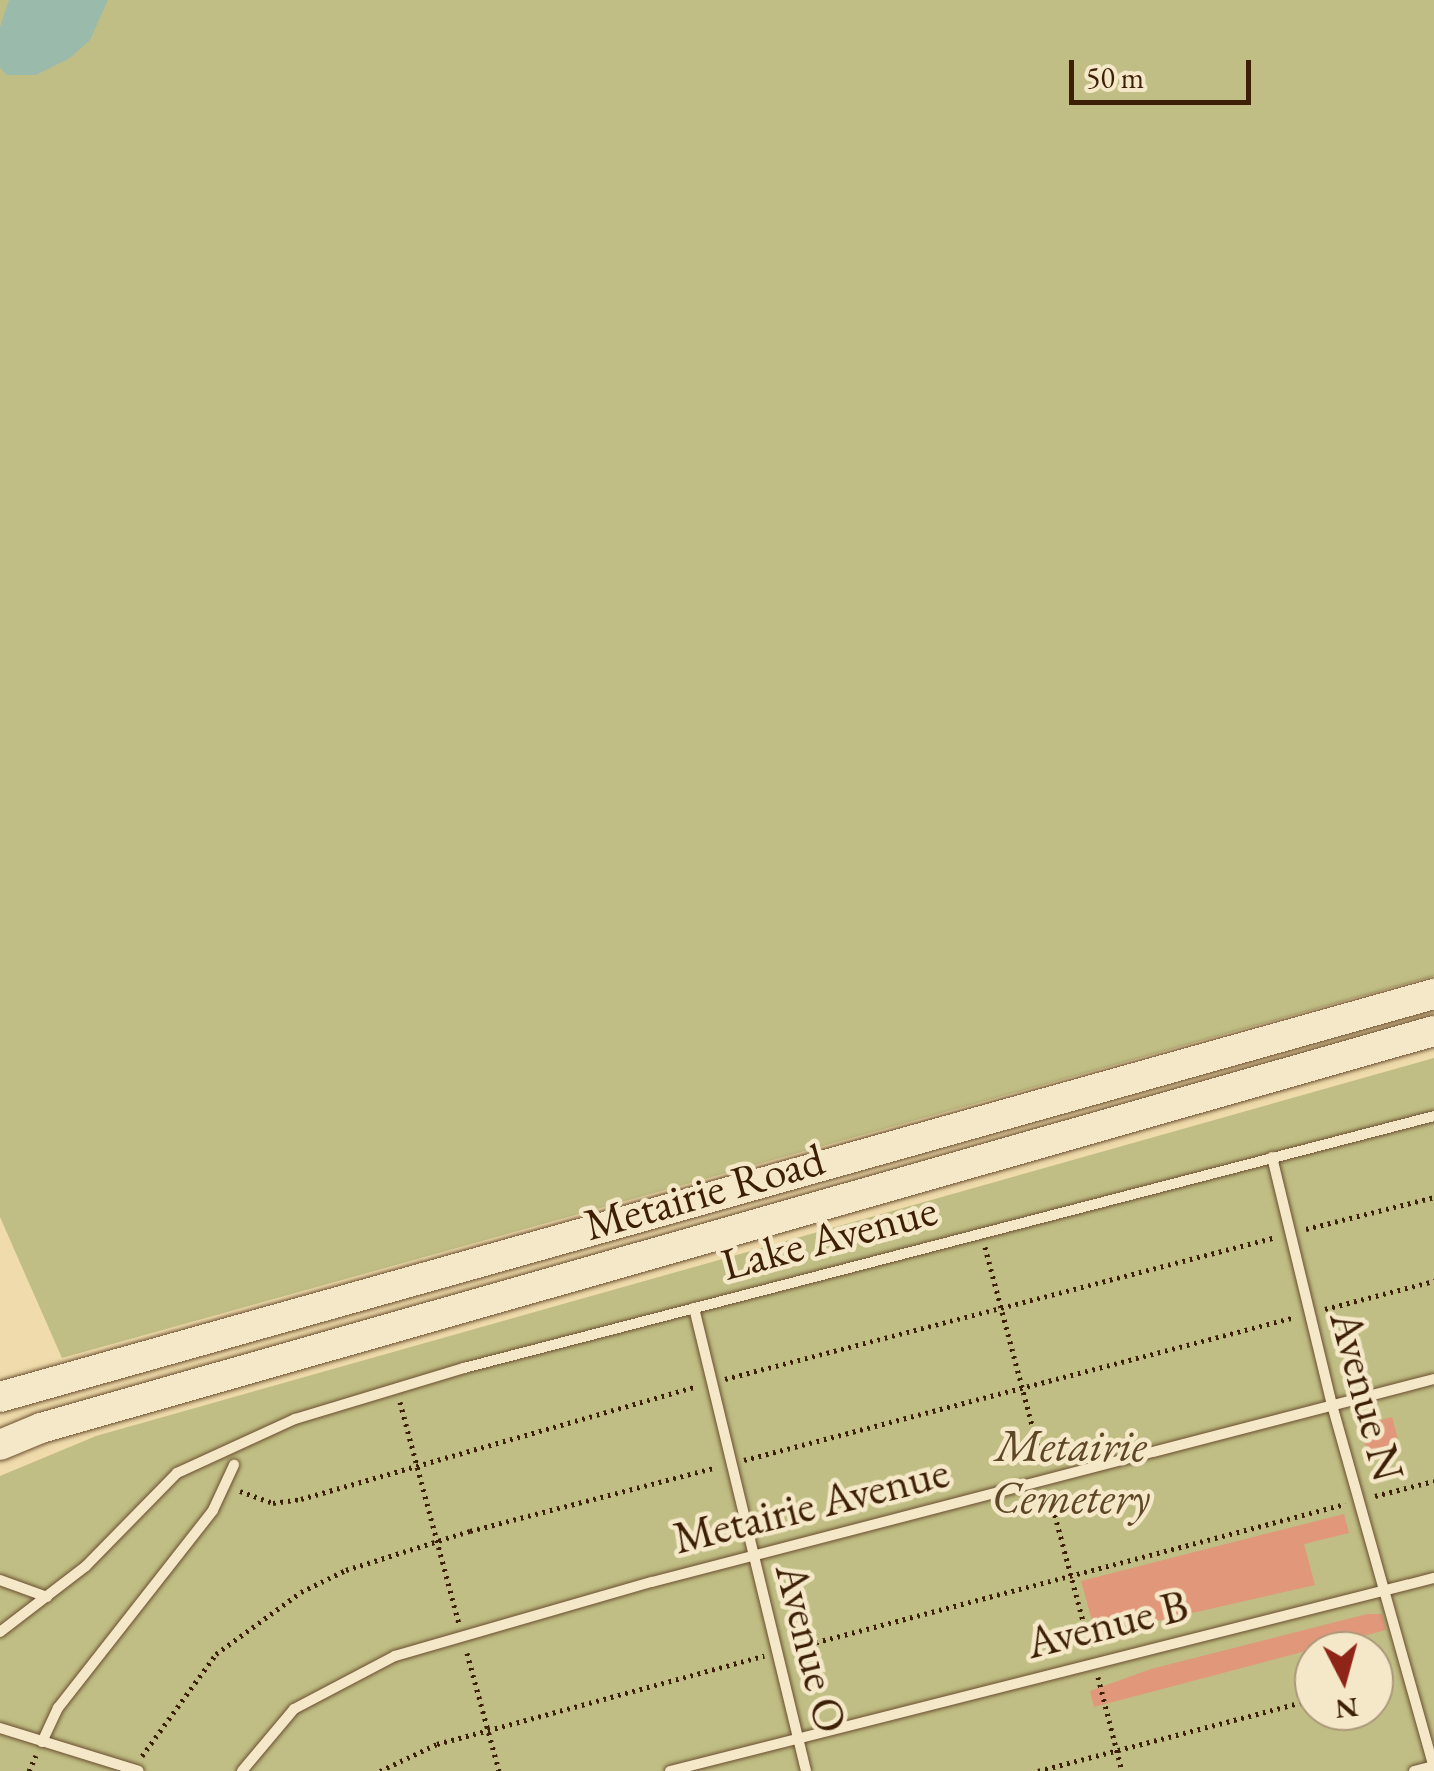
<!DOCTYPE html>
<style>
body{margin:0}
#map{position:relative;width:1434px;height:1771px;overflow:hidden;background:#efdbab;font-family:"EB Garamond",serif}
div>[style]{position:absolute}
.green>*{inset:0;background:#c0be84}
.water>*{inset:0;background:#9abbac}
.building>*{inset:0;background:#e19779;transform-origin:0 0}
.path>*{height:5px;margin-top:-2.5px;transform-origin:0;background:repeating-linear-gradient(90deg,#3d1f06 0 2.5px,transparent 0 7.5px)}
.roads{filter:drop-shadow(0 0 2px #6a4e2f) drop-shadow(0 0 2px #6a4e2f)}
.service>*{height:10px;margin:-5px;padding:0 5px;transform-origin:5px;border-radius:5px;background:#f5e8c8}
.secondary>*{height:30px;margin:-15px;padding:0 15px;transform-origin:15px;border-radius:15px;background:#f5e8c8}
span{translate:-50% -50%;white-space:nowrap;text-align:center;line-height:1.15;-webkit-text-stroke:9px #f5e8c8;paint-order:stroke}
.street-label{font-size:45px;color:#3d1f06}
.park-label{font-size:45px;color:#5e4726;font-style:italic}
.north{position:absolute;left:1294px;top:1631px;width:100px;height:100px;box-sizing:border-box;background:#f5e8c8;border:2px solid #ab987a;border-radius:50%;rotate:174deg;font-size:28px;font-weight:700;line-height:40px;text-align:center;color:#3d1f06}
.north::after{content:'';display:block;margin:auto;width:35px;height:45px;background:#8f2418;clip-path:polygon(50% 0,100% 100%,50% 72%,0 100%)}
.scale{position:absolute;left:1069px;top:60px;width:182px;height:45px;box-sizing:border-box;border:5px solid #3d1f06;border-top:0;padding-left:12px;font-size:30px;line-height:35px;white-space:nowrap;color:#3d1f06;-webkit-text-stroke:8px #f5e8c8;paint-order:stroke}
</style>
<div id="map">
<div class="green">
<i style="clip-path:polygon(0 0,1434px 0,1434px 976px,62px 1358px,0 1217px)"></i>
<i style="clip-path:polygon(evenodd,1434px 1058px,1434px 1771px,0 1771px,0 1476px,96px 1436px,1434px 1058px,1314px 1651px,1374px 1651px,1374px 1711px,1314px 1711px,1314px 1651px)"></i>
</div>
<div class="water">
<i style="clip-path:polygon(9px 0,108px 0,90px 40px,70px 58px,36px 75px,7px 75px,0 68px,0 27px)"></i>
</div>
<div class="building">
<i style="left:1392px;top:1417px;width:27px;height:33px;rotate:75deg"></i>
<i style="clip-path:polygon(1344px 1514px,1349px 1533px,1304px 1544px,1315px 1585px,1096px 1635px,1081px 1581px)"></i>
<i style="clip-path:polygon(1367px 1614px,1382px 1614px,1386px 1630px,1094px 1707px,1090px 1691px,1151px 1669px)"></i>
</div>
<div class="path">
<i style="left:1306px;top:1229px;width:132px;rotate:-14deg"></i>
<i style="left:985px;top:1247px;width:223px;rotate:75.2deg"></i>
<i style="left:1325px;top:1309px;width:113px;rotate:-14.4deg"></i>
<i style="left:725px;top:1379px;width:569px;rotate:-14.45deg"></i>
<i style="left:400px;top:1402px;width:229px;rotate:75.1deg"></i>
<i style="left:744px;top:1460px;width:569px;rotate:-14.55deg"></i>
<i style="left:240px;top:1491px;width:35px;rotate:20deg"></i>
<i style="left:273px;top:1503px;width:28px;rotate:-8deg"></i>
<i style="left:301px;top:1499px;width:410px;rotate:-15.9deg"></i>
<i style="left:1049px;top:1493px;width:159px;rotate:75.1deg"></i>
<i style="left:1375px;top:1496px;width:61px;rotate:-14.3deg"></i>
<i style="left:794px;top:1648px;width:570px;rotate:-14.65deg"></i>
<i style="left:467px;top:1653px;width:122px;rotate:74.8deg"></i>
<i style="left:1098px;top:1677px;width:97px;rotate:75.7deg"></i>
<i style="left:1374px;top:1684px;width:19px;rotate:-16deg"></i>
<i style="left:142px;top:1756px;width:126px;rotate:-54deg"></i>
<i style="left:216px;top:1654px;width:105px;rotate:-36.1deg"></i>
<i style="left:301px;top:1592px;width:50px;rotate:-26.1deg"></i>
<i style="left:346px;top:1570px;width:130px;rotate:-17.5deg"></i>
<i style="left:470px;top:1531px;width:252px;rotate:-14.5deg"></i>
<i style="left:29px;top:1771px;width:17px;rotate:-66deg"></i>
<i style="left:380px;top:1771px;width:63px;rotate:-25.3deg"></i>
<i style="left:437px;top:1744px;width:339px;rotate:-15.1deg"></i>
<i style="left:1038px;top:1771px;width:285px;rotate:-14.6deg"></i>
</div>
<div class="roads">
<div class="service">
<i style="left:1272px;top:1157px;width:255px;rotate:76.4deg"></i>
<i style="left:1332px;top:1405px;width:376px;rotate:74.3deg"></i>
<i style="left:694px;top:1308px;width:476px;rotate:76.4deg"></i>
<i style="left:0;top:1580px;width:50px;rotate:19.9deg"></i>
<i style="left:0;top:1632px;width:108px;rotate:-37.5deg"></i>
<i style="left:86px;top:1566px;width:130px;rotate:-45.6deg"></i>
<i style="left:177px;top:1473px;width:130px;rotate:-24.6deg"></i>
<i style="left:295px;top:1419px;width:177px;rotate:-16.8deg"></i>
<i style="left:464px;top:1368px;width:1002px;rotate:-14.56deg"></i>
<i style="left:0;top:1728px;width:145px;rotate:17.2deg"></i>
<i style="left:42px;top:1742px;width:38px;rotate:-65deg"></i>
<i style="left:58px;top:1708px;width:251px;rotate:-51.9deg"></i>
<i style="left:213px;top:1510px;width:50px;rotate:-65deg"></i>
<i style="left:242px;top:1771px;width:81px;rotate:-50deg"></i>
<i style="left:294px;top:1709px;width:114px;rotate:-27.7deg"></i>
<i style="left:395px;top:1656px;width:267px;rotate:-16.1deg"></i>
<i style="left:652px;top:1582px;width:808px;rotate:-14.55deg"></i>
<i style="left:670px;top:1771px;width:788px;rotate:-14.18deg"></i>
<i style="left:1414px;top:1771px;width:21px;rotate:-14deg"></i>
</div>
<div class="secondary">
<i style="left:0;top:1397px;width:1490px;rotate:-15.7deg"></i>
<i style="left:0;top:1445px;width:44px;rotate:-22.5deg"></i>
<i style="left:41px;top:1428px;width:1448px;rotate:-15.91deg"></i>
</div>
</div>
<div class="street-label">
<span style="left:704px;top:1192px;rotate:-16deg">Metairie Road</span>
<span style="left:829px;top:1237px;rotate:-15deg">Lake Avenue</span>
<span style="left:1367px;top:1396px;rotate:75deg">Avenue N</span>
<span style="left:811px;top:1505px;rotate:-14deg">Metairie Avenue</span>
<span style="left:1107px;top:1624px;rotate:-14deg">Avenue B</span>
<span style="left:811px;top:1648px;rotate:76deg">Avenue O</span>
</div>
<div class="park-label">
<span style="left:1071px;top:1472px">Metairie<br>Cemetery</span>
</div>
<div class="north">N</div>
<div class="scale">50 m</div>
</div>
